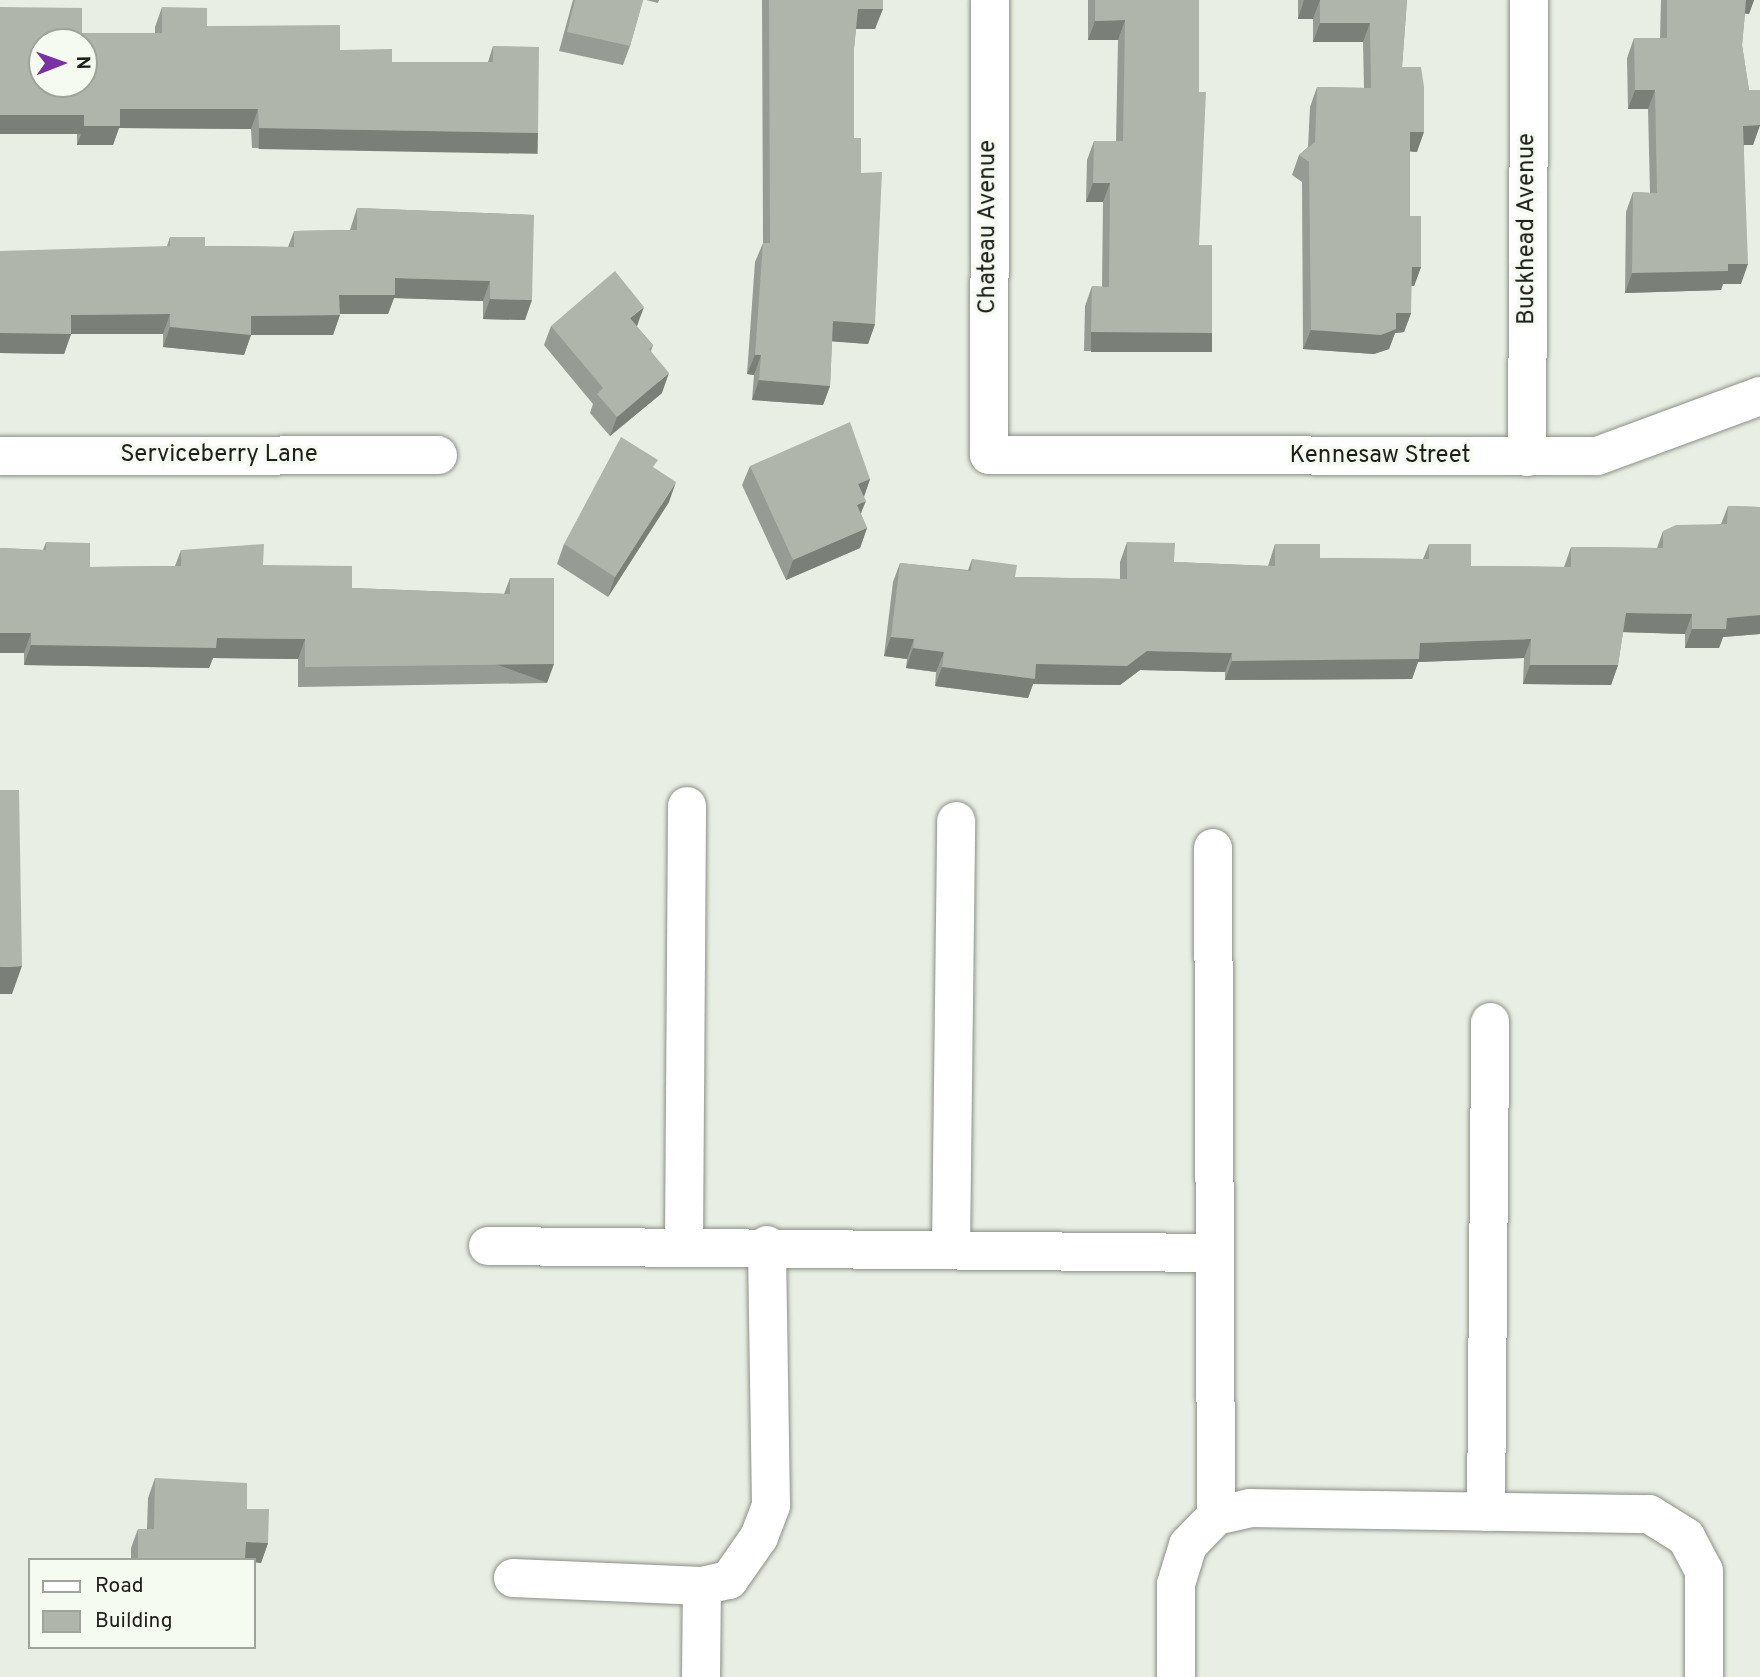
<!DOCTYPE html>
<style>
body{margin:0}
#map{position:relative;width:1760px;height:1677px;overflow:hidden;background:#e8eee3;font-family:Overpass,sans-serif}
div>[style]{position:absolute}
.roads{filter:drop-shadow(0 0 2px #8b9087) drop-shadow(0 0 2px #8b9087)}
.minor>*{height:38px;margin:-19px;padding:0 19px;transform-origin:19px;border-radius:19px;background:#fff}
.wall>*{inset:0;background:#969c93}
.shaded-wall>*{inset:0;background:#7a7f78;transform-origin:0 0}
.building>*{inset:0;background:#afb5ab}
span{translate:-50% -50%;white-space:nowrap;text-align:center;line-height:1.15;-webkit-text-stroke:7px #f5fbf0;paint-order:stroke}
.street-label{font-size:24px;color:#1d1f1b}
.legend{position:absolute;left:28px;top:1558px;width:228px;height:91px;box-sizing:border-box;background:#f5fbf0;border:2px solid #9fa39b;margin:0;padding:9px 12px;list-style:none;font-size:21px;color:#1d1f1b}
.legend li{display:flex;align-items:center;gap:14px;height:35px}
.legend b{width:35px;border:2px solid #9fa39b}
.north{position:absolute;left:28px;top:28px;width:70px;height:70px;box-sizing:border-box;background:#f5fbf0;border:2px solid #9fa39b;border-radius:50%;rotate:89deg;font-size:19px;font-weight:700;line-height:28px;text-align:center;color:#1d1f1b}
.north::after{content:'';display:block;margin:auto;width:24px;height:32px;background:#7931a4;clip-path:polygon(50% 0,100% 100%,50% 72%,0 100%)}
</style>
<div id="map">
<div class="roads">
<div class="minor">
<i style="left:990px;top:0;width:455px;rotate:90.1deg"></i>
<i style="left:989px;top:455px;width:608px;rotate:0.09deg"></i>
<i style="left:1597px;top:456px;width:174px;rotate:-20.2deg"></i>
<i style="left:0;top:456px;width:438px;rotate:-0.1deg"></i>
<i style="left:1527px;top:457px;width:457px;rotate:-89.7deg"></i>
<i style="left:1213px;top:848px;width:668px;rotate:89.74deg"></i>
<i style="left:684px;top:1243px;width:437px;rotate:-89.6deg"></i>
<i style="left:488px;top:1246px;width:727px;rotate:0.55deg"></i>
<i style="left:951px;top:1248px;width:427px;rotate:-89.3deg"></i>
<i style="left:1486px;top:1512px;width:490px;rotate:-89.5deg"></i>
<i style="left:513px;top:1578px;width:189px;rotate:2.4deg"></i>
<i style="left:702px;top:1586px;width:28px;rotate:-13deg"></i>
<i style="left:729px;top:1580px;width:52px;rotate:-55.1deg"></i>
<i style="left:759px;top:1537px;width:34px;rotate:-69deg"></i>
<i style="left:771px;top:1505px;width:260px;rotate:-90.9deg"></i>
<i style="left:701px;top:1677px;width:91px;rotate:-89.4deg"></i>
<i style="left:1176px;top:1677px;width:93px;rotate:-90deg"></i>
<i style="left:1176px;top:1584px;width:41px;rotate:-72.9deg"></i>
<i style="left:1188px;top:1545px;width:40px;rotate:-46deg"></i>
<i style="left:1216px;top:1516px;width:35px;rotate:-13deg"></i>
<i style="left:1250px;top:1508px;width:399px;rotate:0.9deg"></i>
<i style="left:1649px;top:1514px;width:44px;rotate:31.9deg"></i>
<i style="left:1686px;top:1537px;width:38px;rotate:62deg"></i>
<i style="left:1704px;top:1571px;width:106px;rotate:90deg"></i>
</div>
</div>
<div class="wall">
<i style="clip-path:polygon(573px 0,643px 0,630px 46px,623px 65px,559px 51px)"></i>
<i style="clip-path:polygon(646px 0,659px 0,658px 3px)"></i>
<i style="clip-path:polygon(762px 0,883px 0,875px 29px,856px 29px,854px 48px,854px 138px,861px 173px,875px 324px,868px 344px,832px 341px,830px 386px,823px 405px,752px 400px,754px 375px,747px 374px,755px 262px,763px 243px)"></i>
<i style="clip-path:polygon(1088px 0,1199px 0,1199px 245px,1212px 333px,1205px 352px,1084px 351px,1085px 306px,1092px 286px,1102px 287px,1103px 202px,1086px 202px,1087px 160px,1094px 141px,1116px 141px,1118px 40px,1088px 40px)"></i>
<i style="clip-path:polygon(1298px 0,1407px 0,1402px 67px,1417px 152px,1410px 151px,1410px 216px,1421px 267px,1414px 286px,1411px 286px,1411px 313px,1404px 332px,1395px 333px,1389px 349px,1374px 354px,1303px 349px,1302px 182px,1292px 175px,1299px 155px,1308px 147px,1310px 107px,1317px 87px,1364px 88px,1363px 42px,1313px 42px,1313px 19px,1298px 19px)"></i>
<i style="clip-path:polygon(1661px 0,1754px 0,1749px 14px,1745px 13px,1742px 45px,1749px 90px,1760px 125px,1753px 145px,1744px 145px,1741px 284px,1723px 284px,1721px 290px,1625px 293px,1626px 212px,1633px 192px,1650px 193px,1648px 109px,1628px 109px,1627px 58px,1634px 38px,1660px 38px)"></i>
<i style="clip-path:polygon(0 7px,82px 33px,155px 33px,155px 27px,162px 7px,207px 26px,340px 50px,392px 62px,488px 62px,493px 46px,538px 133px,531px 153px,252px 148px,251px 129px,119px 128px,113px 145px,77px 145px,77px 134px,0 134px)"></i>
<i style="clip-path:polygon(357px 208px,534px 215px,525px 320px,483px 319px,483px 301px,394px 298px,388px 314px,340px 314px,333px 335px,251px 335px,244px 355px,163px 347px,163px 334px,71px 334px,64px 354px,0 353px,167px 246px,170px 237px,205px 246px,288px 247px,294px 231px,350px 230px)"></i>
<i style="clip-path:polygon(551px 326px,637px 327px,653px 345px,651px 351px,662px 393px,610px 436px,590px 413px,593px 404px,544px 345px)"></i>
<i style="clip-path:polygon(750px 466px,870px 479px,864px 497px,861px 514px,867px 528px,860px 548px,786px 580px,742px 485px)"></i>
<i style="clip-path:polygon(669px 502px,608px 597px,557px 564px,564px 544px)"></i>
<i style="clip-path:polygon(1728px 506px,1760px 507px,1760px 634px,1723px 637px,1719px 648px,1685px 648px,1685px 634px,1623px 632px,1618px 665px,1611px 685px,1523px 684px,1524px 658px,1418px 662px,1412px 679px,1225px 680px,1225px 672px,1140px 670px,1120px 685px,1033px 684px,1028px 698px,935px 686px,936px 672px,906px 668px,907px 659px,884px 656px,893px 582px,900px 563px,968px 570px,972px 559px,1015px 577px,1120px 579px,1120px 562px,1127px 542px,1174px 562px,1268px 566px,1275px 544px,1320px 558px,1423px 559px,1429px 544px,1471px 566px,1564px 567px,1571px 547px,1657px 548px,1663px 531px,1721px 524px)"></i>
<i style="clip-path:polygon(46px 542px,90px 567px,175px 566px,181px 550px,263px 565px,352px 588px,504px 594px,510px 578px,547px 683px,298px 687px,298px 659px,213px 658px,209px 668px,24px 665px,24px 653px,0 653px,0 548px,43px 550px)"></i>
<i style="clip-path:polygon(155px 1478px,247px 1509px,268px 1543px,261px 1563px,254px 1562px,254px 1560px,131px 1560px,131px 1548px,138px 1529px,147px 1529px,148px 1498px)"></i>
</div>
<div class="shaded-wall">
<i style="clip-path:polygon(1304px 0,1320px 0,1313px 19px,1298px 19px)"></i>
<i style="clip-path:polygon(1745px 0,1754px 0,1749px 14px,1740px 13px)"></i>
<i style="clip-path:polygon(858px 9px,883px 9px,875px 29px,851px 29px)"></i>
<i style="clip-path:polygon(1125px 20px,1118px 40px,1088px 40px,1095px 21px)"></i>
<i style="clip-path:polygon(1320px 23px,1370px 23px,1363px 42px,1313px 42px)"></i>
<i style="clip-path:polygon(1635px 90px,1655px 90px,1648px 109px,1628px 109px)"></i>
<i style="clip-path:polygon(120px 109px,258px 109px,251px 129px,119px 128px,113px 145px,77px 145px,84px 126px)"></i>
<i style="left:0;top:115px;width:84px;height:19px"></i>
<i style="clip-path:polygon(1760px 125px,1753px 145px,1736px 145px,1743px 126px)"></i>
<i style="left:259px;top:128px;width:279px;height:21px;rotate:1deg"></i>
<i style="clip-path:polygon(1410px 132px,1424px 132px,1417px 152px,1403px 151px)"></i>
<i style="clip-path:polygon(1093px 183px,1110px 183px,1103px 202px,1086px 202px)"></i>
<i style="clip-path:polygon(1728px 264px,1748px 264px,1741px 284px,1723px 284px,1721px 290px,1625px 293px,1632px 273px)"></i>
<i style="clip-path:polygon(1412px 267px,1421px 267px,1414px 286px,1405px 286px)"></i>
<i style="clip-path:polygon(395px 278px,490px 281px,483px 301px,394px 298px,388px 314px,332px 314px,339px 295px)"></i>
<i style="clip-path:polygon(490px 299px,532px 300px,525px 320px,483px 319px)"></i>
<i style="clip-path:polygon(644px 307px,637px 326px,623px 338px,630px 318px)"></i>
<i style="clip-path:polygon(1396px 313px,1411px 313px,1404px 332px,1395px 333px,1389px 349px,1374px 354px,1303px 349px,1311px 330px)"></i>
<i style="clip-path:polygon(170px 314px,163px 334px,71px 334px,64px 354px,0 353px,0 333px,71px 315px)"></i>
<i style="clip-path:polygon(340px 315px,333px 335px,250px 335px,251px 335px,244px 355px,163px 347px,170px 327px,251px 316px)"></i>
<i style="clip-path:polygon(833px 321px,875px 324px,868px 344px,826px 341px)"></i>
<i style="left:1091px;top:332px;width:121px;height:20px"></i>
<i style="clip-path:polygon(755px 355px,761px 355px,754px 375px,747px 374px)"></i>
<i style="clip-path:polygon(669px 373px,662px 393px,610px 436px,617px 417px)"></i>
<i style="clip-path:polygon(759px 380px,830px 386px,823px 405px,752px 400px)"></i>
<i style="clip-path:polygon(870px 479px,863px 499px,858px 484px)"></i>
<i style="clip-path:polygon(676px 482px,669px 502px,608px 597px,615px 577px)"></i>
<i style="clip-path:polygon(866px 501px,858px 520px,857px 505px)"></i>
<i style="clip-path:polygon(867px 528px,860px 548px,786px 580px,793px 560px)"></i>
<i style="clip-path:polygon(1626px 613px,1692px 614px,1685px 634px,1619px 632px)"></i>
<i style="clip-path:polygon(1760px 615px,1760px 634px,1723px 637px,1719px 648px,1685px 648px,1692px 629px,1727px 618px)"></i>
<i style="clip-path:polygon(0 633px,31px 633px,24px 653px,0 653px)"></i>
<i style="clip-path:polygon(891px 637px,914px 639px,907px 659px,884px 656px)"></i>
<i style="clip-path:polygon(217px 638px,305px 639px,298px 659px,213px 658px,209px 668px,24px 665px,31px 645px)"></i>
<i style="clip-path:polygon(1531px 639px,1524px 658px,1418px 662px,1412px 679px,1225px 680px,1232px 661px,1420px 643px)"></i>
<i style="clip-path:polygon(913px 648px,944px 652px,936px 672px,906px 668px)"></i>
<i style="clip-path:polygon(1147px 651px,1232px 653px,1225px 672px,1140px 670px,1120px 685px,1033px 684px,1028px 698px,935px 686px,942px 667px)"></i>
<i style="left:554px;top:664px;width:20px;height:249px;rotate:110deg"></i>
<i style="clip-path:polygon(1530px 665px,1618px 665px,1611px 685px,1523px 684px)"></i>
<i style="clip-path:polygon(22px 966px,12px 994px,0 994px,0 967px)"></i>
<i style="clip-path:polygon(246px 1542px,268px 1543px,261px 1563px,254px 1562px,254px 1560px,239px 1560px)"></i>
</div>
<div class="building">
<i style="clip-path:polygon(575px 0,643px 0,630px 46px,567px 32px)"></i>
<i style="clip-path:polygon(769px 0,883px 0,883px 9px,858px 9px,854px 48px,854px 138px,861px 138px,861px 173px,882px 172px,875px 324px,833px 321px,830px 386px,759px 380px,761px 355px,755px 355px,763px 243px,770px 243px)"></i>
<i style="clip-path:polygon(1095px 0,1199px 0,1199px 92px,1206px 92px,1199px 245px,1212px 245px,1212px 333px,1091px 332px,1092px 286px,1109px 287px,1110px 183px,1093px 183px,1094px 141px,1123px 141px,1125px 20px,1095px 21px)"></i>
<i style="clip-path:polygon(1320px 0,1407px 0,1402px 67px,1421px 67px,1424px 87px,1424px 132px,1410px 132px,1410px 216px,1421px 216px,1421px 267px,1412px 267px,1411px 313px,1396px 313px,1396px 329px,1381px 335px,1311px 330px,1309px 162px,1299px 155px,1315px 142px,1317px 87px,1371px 88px,1370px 23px,1320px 23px)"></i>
<i style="clip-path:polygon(1667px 0,1746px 0,1742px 45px,1749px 90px,1760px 90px,1760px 125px,1743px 126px,1748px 264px,1728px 264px,1728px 271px,1632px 273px,1633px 192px,1657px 193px,1655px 90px,1635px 90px,1634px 38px,1667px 38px)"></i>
<i style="clip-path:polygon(evenodd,0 7px,82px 8px,82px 33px,162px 33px,162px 7px,207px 8px,207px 26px,340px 25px,340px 50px,392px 49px,392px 62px,493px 62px,493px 46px,539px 47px,538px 133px,259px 128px,258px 109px,120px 109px,120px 126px,84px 126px,84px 115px,0 115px,0 7px,42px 42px,84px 42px,84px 84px,42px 84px,42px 42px)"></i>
<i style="clip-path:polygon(357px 208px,534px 215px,532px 300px,490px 299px,490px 281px,395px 278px,395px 295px,339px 295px,340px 315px,251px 316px,251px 335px,170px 327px,170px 314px,71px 315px,71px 334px,0 333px,0 251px,170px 246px,170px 237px,205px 237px,205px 246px,294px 247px,294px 231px,357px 230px)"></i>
<i style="clip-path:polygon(615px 271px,644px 307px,630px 318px,653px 345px,649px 349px,669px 373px,617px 417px,597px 394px,603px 388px,551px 326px)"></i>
<i style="clip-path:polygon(850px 422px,870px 479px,858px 484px,866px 501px,857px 505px,867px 528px,793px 560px,750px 466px)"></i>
<i style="clip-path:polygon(621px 437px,658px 460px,653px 467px,676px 482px,615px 577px,564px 544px)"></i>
<i style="clip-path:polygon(1728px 506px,1760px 507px,1760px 615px,1727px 618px,1726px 629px,1692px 629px,1692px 614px,1626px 613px,1618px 665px,1530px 665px,1531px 639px,1420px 643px,1419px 659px,1232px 661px,1232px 653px,1147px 651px,1127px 666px,1036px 664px,1035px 679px,942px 667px,944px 652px,913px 648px,914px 639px,891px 637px,900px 563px,971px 571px,972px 559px,1017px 565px,1015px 577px,1127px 579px,1127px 542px,1175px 543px,1174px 562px,1275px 566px,1275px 544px,1320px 544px,1320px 558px,1429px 559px,1429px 544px,1471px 544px,1471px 566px,1571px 567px,1571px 547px,1663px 548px,1663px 531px,1676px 525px,1727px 524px)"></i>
<i style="clip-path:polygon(46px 542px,90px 543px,90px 567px,181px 566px,181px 550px,264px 544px,263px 565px,352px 566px,352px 588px,510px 594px,510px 578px,554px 578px,554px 664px,305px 667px,305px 639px,217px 638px,216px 648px,31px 645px,31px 633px,0 633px,0 548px,46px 550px)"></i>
<i style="clip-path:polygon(0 790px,19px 790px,22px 966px,0 967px)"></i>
<i style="clip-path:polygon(155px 1478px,247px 1483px,247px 1509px,269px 1509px,268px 1543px,246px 1542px,245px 1560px,138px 1560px,138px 1529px,154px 1529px)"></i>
</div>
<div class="street-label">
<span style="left:989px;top:227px;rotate:-90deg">Chateau Avenue</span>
<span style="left:1528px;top:229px;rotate:-90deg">Buckhead Avenue</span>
<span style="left:219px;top:456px">Serviceberry Lane</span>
<span style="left:1380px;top:457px">Kennesaw Street</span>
</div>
<ul class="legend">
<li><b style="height:9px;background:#fff"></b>Road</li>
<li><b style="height:19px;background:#afb5ab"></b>Building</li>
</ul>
<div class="north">N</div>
</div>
